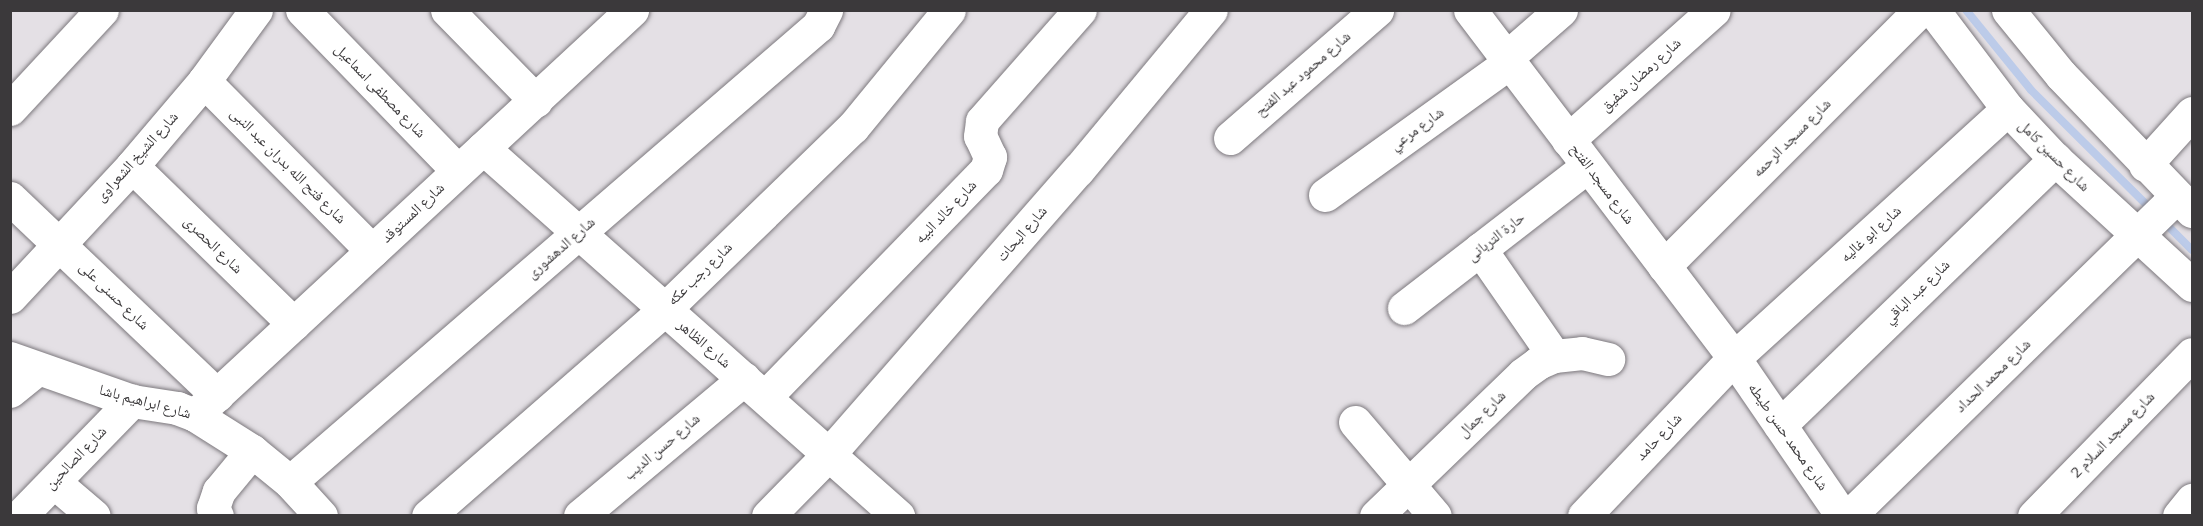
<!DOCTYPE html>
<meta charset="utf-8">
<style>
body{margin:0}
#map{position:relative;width:2203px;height:526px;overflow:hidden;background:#e4e0e5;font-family:Bitter,"Noto Naskh Arabic",serif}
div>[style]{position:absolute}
.stream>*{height:8px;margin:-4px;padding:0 4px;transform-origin:4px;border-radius:4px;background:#bccbe9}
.roads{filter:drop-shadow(0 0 2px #7c787d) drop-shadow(0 0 2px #7c787d)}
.minor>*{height:33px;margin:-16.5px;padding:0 16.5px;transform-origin:16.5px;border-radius:16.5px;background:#fff}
span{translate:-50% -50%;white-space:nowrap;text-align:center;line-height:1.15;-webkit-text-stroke:5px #fff;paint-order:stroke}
.street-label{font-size:15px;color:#3b393b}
.frame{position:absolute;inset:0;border:12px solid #3b393b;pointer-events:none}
</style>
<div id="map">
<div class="stream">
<i style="left:1966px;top:10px;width:103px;rotate:50.9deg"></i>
<i style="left:2031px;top:90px;width:173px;rotate:44.8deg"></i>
<i style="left:2163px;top:221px;width:41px;rotate:45deg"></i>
</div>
<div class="roads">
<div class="minor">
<i style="left:302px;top:10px;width:224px;rotate:45.9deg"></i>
<i style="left:447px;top:10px;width:127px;rotate:45.6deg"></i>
<i style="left:1470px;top:10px;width:437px;rotate:52.8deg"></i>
<i style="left:1734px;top:358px;width:191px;rotate:55.6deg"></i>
<i style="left:1933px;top:10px;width:124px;rotate:52.9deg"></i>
<i style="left:2008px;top:109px;width:69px;rotate:46.8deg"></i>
<i style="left:2055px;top:159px;width:186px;rotate:42.6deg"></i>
<i style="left:2008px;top:10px;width:84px;rotate:50.8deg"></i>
<i style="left:2061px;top:75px;width:189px;rotate:46.1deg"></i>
<i style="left:1506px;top:58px;width:73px;rotate:-41.1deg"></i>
<i style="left:204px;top:81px;width:239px;rotate:45.3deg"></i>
<i style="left:10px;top:109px;width:135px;rotate:-47.1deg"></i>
<i style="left:1230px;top:138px;width:195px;rotate:-41deg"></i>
<i style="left:1568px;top:140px;width:195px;rotate:-41.7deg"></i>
<i style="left:483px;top:148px;width:555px;rotate:41.56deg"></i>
<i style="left:2145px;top:165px;width:70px;rotate:-47.9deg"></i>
<i style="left:132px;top:166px;width:226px;rotate:44.3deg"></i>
<i style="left:1325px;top:195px;width:226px;rotate:-35.7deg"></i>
<i style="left:10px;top:198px;width:286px;rotate:43.6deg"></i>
<i style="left:1480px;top:249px;width:130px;rotate:55.3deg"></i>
<i style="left:1664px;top:266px;width:362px;rotate:-45deg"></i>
<i style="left:10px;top:297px;width:179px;rotate:-47deg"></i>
<i style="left:132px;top:166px;width:111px;rotate:-49.7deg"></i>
<i style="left:204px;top:81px;width:88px;rotate:-53.8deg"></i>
<i style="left:1404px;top:308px;width:232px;rotate:-37.7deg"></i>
<i style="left:10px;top:358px;width:129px;rotate:19.4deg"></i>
<i style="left:132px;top:401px;width:46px;rotate:8.8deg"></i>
<i style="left:177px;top:408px;width:19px;rotate:21deg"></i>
<i style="left:195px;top:415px;width:67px;rotate:32.3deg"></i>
<i style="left:252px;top:451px;width:49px;rotate:39.2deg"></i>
<i style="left:290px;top:482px;width:46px;rotate:47.6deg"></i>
<i style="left:10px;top:391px;width:35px;rotate:-39deg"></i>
<i style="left:765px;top:397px;width:317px;rotate:-45.8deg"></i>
<i style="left:986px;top:170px;width:14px;rotate:-73deg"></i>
<i style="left:990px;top:157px;width:23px;rotate:-115deg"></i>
<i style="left:980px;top:136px;width:15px;rotate:-82deg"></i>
<i style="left:982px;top:121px;width:148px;rotate:-48.6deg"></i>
<i style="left:195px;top:415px;width:596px;rotate:-42.82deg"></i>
<i style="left:1355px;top:422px;width:123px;rotate:49.6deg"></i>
<i style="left:1780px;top:425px;width:383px;rotate:-44deg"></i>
<i style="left:54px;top:482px;width:52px;rotate:40.4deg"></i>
<i style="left:290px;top:482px;width:698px;rotate:-40.82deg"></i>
<i style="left:818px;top:26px;width:18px;rotate:-63deg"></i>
<i style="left:20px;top:516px;width:161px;rotate:-45.8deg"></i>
<i style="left:217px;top:516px;width:9px;rotate:-117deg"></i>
<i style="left:213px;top:508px;width:18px;rotate:-71deg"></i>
<i style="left:219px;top:491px;width:52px;rotate:-50.5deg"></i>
<i style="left:428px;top:516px;width:315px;rotate:-41.1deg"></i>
<i style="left:665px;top:309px;width:262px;rotate:-44.1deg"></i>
<i style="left:853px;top:127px;width:151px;rotate:-50.6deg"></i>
<i style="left:580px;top:516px;width:214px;rotate:-39.9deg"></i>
<i style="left:768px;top:516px;width:87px;rotate:-45.5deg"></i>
<i style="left:829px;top:454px;width:378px;rotate:-48.8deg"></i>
<i style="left:1078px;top:170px;width:208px;rotate:-50.3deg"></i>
<i style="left:1376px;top:516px;width:204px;rotate:-44deg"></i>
<i style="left:1523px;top:374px;width:19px;rotate:-36deg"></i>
<i style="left:1538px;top:363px;width:17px;rotate:-24deg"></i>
<i style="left:1554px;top:356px;width:28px;rotate:-6deg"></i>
<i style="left:1582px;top:353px;width:27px;rotate:13deg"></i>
<i style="left:1584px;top:516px;width:218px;rotate:-46.5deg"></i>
<i style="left:1734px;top:358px;width:370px;rotate:-42.3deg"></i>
<i style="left:1849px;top:516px;width:458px;rotate:-44.3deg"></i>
<i style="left:2034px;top:516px;width:226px;rotate:-45.7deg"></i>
<i style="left:2179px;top:516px;width:21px;rotate:-51deg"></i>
</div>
</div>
<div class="street-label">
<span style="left:1303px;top:74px;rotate:-41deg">شارع محمود عبد الفتح</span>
<span style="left:1641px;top:75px;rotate:-42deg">شارع رمضان شفيق</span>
<span style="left:380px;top:91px;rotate:46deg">شارع مصطفى اسماعيل</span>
<span style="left:1417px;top:129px;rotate:-36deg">شارع مرعي</span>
<span style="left:1792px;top:138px;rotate:-45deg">شارع مسجد الرحمه</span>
<span style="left:2054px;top:156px;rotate:45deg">شارع حسين كامل</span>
<span style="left:137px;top:157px;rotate:-48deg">شارع الشيخ الشعراوى</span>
<span style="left:288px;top:166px;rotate:45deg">شارع فتح الله بدران عبد النبى</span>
<span style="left:1602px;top:184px;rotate:53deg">شارع مسجد الفتح</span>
<span style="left:946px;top:212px;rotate:-46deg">شارع خالد البيه</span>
<span style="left:413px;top:213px;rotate:-43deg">شارع المستوقد</span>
<span style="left:1022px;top:234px;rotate:-49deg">شارع البحات</span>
<span style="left:1871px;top:234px;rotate:-42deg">شارع ابو غاليه</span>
<span style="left:1496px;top:237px;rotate:-38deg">حارة التربانى</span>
<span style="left:213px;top:245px;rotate:44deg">شارع الحصرى</span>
<span style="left:561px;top:248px;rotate:-41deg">شارع الدهشورى</span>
<span style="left:700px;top:274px;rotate:-44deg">شارع رجب عكه</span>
<span style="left:1917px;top:292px;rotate:-44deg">شارع عبد الباقي</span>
<span style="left:114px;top:296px;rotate:44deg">شارع حسنى على</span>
<span style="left:704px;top:344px;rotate:41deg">شارع الظاهر</span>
<span style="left:1993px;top:376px;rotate:-44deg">شارع محمد الحداد</span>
<span style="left:145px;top:402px;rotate:15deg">شارع ابراهيم باشا</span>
<span style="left:1482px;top:414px;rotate:-44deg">شارع جمال</span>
<span style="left:2113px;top:435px;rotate:-46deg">شارع مسجد السلام 2</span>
<span style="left:1659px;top:437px;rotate:-46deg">شارع حامد</span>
<span style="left:1788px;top:437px;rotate:55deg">شارع محمد حسن طيطه</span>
<span style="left:662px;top:447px;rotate:-40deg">شارع حسن الديب</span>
<span style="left:76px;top:458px;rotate:-46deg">شارع الصالحين</span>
</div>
<div class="frame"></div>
</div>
